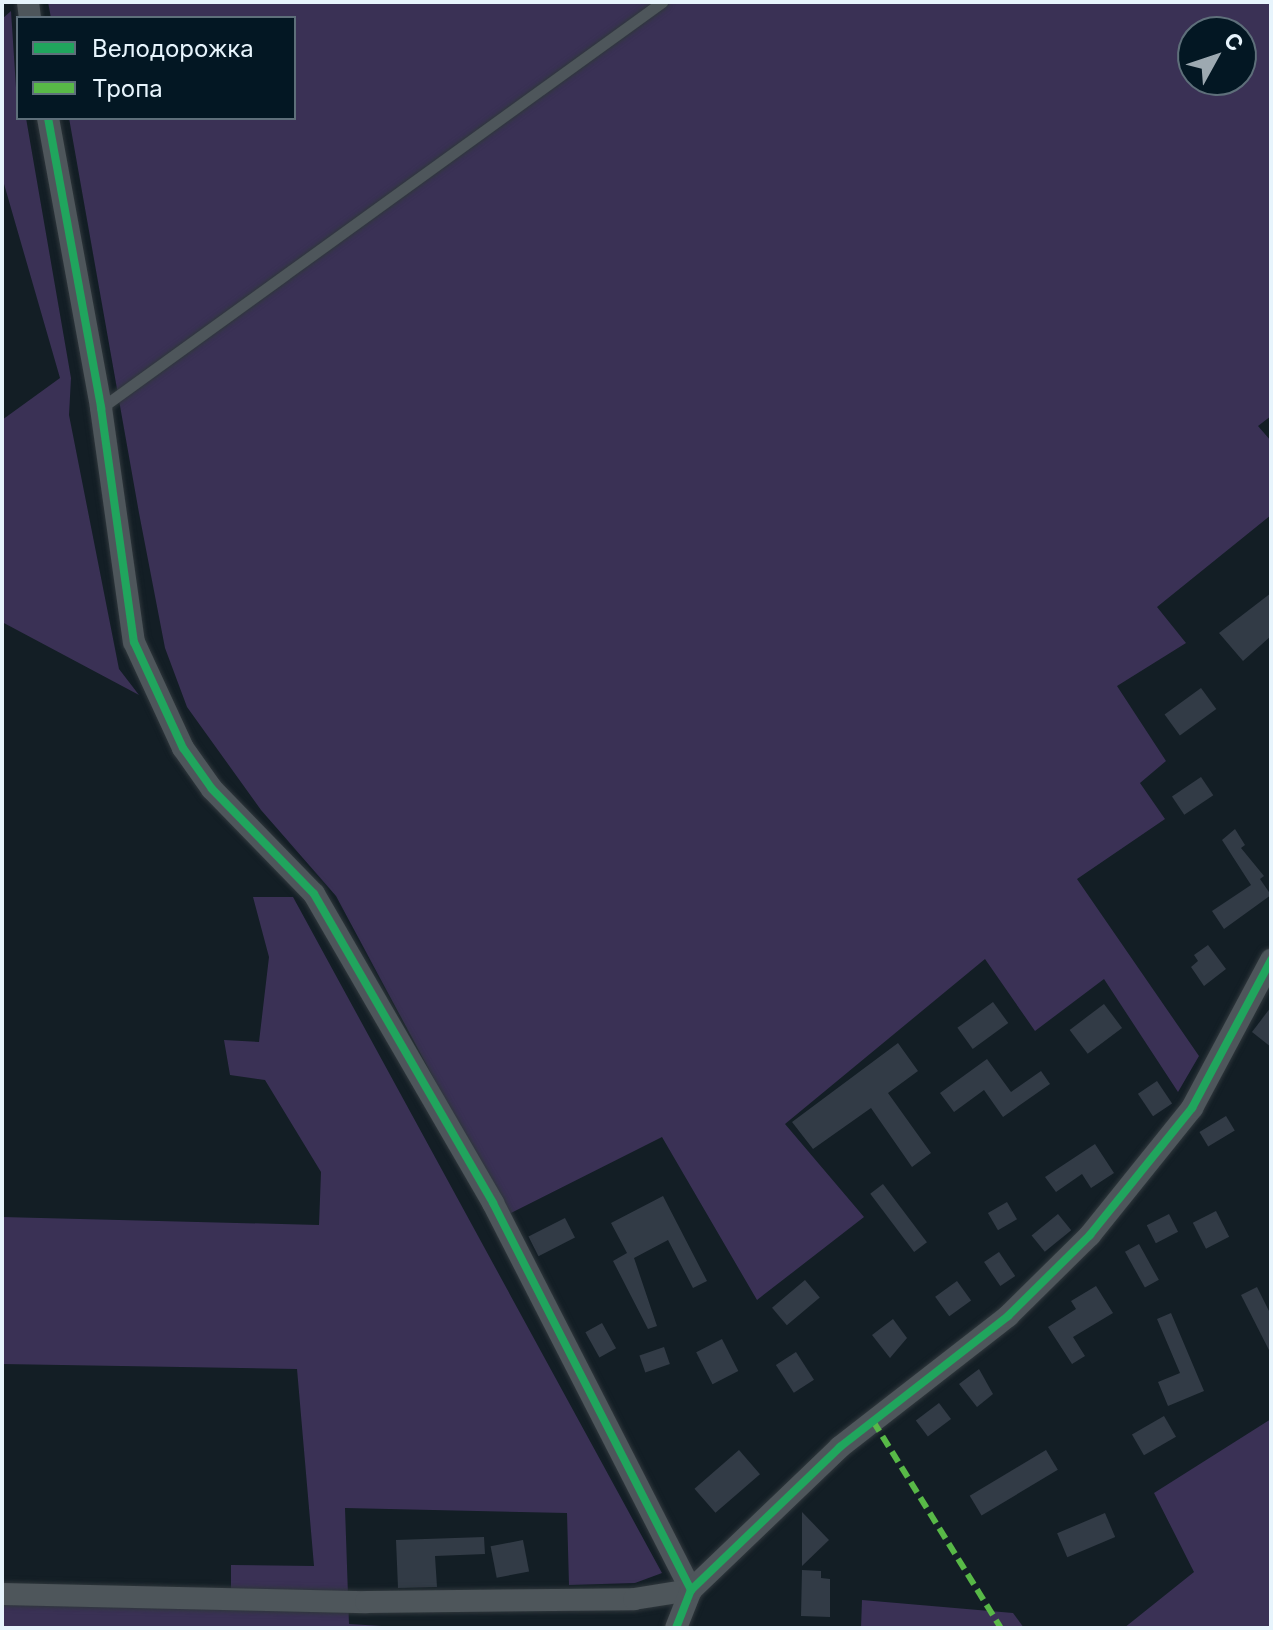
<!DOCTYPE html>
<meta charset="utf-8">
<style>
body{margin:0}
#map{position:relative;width:1273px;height:1630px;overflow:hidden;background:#131e25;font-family:Inter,sans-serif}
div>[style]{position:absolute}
.green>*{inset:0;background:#3a3155}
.building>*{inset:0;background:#323b46;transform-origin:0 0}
.roads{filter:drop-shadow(0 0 2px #2f373c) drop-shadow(0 0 2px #2f373c)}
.lane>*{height:11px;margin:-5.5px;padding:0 5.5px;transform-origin:5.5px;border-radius:5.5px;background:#4e565b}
.street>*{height:22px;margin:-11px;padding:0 11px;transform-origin:11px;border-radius:11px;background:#4e565b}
.quiet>*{height:6px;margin-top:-3px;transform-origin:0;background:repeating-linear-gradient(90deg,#58b947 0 12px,transparent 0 18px)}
.cycleway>*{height:8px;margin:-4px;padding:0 4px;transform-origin:4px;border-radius:4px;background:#20a55d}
span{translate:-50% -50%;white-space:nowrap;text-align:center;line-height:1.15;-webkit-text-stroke:6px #031723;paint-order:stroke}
.frame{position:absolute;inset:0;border:4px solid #e7f4fc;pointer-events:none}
.legend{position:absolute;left:16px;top:16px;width:280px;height:104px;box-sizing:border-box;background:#031723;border:2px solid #5e6f7a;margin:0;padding:10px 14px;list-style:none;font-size:24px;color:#e7f4fc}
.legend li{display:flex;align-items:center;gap:16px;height:40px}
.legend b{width:40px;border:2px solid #5e6f7a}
.north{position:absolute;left:1177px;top:16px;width:80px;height:80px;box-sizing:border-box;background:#031723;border:2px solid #5e6f7a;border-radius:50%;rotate:50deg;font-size:22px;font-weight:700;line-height:32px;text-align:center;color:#e7f4fc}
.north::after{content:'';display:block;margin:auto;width:28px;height:36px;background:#9da9b1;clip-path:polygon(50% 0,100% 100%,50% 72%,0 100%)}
</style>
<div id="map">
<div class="green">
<i style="clip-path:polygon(evenodd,48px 2px,1271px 2px,1271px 416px,1258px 426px,1271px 441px,1271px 515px,1157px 607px,1186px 643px,1117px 686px,1166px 761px,1140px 783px,1165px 819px,1077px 879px,1199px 1056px,1178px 1092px,1104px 979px,1035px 1031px,985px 959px,785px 1124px,864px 1217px,757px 1300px,662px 1137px,507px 1215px,336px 896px,261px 810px,187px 707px,165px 648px,139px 513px,69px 118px,294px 118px,294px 18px,51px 18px,48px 2px,1193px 32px,1241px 32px,1241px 80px,1193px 80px,1193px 32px)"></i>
<i style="clip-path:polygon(11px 11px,18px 118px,26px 118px,71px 378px,69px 415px,119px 669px,139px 695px,2px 622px,2px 420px,60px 378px,2px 177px,2px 19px)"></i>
<i style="clip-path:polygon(253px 897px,293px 897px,662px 1573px,635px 1583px,569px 1585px,567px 1513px,345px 1508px,349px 1624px,415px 1628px,2px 1628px,2px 1600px,231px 1592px,231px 1565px,314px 1566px,297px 1369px,2px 1364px,2px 1217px,319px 1225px,321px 1172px,265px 1080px,230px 1075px,224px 1040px,259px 1042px,269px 957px)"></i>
<i style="clip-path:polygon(1271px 1419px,1271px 1628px,1124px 1628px,1194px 1572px,1154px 1493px)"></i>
<i style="clip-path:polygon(862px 1600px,1013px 1613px,1024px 1628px,861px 1628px)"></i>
</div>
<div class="building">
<i style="clip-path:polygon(1271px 593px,1271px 636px,1243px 661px,1219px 633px)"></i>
<i style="left:1201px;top:688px;width:26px;height:45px;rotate:54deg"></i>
<i style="left:1201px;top:777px;width:22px;height:35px;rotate:56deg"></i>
<i style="clip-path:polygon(1235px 829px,1245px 845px,1241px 848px,1264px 876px,1260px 879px,1271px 895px,1224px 929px,1212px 911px,1251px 885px,1222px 840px)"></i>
<i style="clip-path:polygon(1208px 945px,1226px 969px,1204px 986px,1191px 967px,1198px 961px,1194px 955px)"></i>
<i style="left:993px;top:1002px;width:26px;height:44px;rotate:54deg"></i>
<i style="left:1104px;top:1004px;width:30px;height:43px;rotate:53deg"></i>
<i style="clip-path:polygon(1271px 1007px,1271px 1047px,1252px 1032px)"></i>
<i style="clip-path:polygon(898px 1043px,918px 1071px,888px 1093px,931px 1153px,912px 1167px,871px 1108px,813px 1149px,792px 1122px)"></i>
<i style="clip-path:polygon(987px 1059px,1011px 1092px,1041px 1071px,1050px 1084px,1003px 1117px,984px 1090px,954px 1112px,940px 1093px)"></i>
<i style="left:1157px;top:1081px;width:27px;height:23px;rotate:56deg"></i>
<i style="left:1226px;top:1116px;width:17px;height:31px;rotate:59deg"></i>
<i style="clip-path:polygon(1095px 1144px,1114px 1173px,1091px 1188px,1082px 1174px,1056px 1192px,1045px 1177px)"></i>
<i style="left:883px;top:1184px;width:73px;height:16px;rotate:53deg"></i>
<i style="clip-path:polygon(663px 1196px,707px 1281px,693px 1288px,668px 1240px,634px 1258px,657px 1326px,648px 1329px,613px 1261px,627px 1253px,611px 1223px)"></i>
<i style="left:1007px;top:1202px;width:20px;height:22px;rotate:60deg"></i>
<i style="left:1216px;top:1211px;width:29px;height:26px;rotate:63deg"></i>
<i style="left:1058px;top:1214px;width:21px;height:34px;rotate:51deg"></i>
<i style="left:1169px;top:1214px;width:20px;height:25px;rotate:63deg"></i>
<i style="left:565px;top:1218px;width:22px;height:41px;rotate:63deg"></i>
<i style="left:1139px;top:1244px;width:41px;height:16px;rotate:61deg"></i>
<i style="left:999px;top:1252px;width:29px;height:18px;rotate:56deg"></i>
<i style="left:805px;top:1280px;width:23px;height:43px;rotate:50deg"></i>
<i style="left:957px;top:1281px;width:24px;height:27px;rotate:54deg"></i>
<i style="clip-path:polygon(1096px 1286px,1113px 1313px,1073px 1337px,1085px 1356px,1072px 1364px,1048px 1327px,1076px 1309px,1071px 1301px)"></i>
<i style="clip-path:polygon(1257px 1287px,1271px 1315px,1271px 1354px,1241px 1295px)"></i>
<i style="clip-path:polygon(1171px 1313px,1204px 1391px,1168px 1406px,1158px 1382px,1180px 1373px,1157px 1319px)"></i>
<i style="clip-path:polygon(893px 1319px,907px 1338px,890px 1358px,872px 1335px)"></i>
<i style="left:602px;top:1323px;width:29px;height:19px;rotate:61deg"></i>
<i style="left:722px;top:1339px;width:36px;height:29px;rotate:63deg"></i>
<i style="left:664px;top:1347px;width:18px;height:26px;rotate:71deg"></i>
<i style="left:796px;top:1352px;width:33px;height:24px;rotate:57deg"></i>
<i style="clip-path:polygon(979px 1369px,993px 1394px,977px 1407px,959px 1384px)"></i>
<i style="left:939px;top:1403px;width:20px;height:29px;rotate:53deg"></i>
<i style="left:1164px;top:1416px;width:24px;height:37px;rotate:60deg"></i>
<i style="left:739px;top:1450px;width:32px;height:59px;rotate:49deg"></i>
<i style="left:1046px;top:1450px;width:23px;height:89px;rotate:59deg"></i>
<i style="clip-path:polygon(802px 1512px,829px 1540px,802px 1566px)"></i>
<i style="left:1105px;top:1513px;width:26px;height:52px;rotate:67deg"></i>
<i style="clip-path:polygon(484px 1537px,485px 1554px,435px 1556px,437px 1587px,398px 1588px,396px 1540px)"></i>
<i style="left:523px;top:1540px;width:32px;height:33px;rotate:79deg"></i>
<i style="clip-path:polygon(802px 1570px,821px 1571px,821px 1578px,830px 1579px,830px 1617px,801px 1616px)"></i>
</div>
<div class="roads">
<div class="lane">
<i style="left:101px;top:408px;width:693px;rotate:-35.89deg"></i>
</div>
<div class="street">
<i style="left:28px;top:2px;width:16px;rotate:83deg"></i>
<i style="left:48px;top:118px;width:295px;rotate:79.6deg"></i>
<i style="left:101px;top:408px;width:236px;rotate:82deg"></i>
<i style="left:134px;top:642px;width:117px;rotate:65.2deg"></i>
<i style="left:183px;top:748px;width:50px;rotate:54.7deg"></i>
<i style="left:212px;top:789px;width:146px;rotate:45.8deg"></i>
<i style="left:314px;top:894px;width:357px;rotate:59.9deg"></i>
<i style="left:493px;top:1203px;width:435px;rotate:62.9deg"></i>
<i style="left:2px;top:1594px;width:364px;rotate:1.3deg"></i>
<i style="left:366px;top:1602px;width:268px;rotate:-0.6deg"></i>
<i style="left:634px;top:1599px;width:58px;rotate:-9deg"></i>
<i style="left:676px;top:1628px;width:41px;rotate:-68.5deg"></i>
<i style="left:691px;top:1590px;width:207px;rotate:-43.8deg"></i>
<i style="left:840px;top:1447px;width:213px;rotate:-37.9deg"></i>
<i style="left:1008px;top:1316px;width:115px;rotate:-44.6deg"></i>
<i style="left:1090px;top:1235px;width:163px;rotate:-51.2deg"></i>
<i style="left:1192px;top:1108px;width:168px;rotate:-61.9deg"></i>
</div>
</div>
<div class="quiet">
<i style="left:873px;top:1421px;width:243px;rotate:58.3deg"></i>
</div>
<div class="cycleway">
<i style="left:48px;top:118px;width:295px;rotate:79.6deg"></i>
<i style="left:101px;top:408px;width:236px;rotate:82deg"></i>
<i style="left:134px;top:642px;width:117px;rotate:65.2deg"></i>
<i style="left:183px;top:748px;width:50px;rotate:54.7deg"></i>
<i style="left:212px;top:789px;width:146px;rotate:45.8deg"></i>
<i style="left:314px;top:894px;width:357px;rotate:59.9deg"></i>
<i style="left:493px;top:1203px;width:435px;rotate:62.9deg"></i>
<i style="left:676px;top:1628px;width:41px;rotate:-68.5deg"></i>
<i style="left:691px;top:1590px;width:207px;rotate:-43.8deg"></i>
<i style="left:840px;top:1447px;width:213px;rotate:-37.9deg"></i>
<i style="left:1008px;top:1316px;width:115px;rotate:-44.6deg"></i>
<i style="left:1090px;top:1235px;width:163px;rotate:-51.2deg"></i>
<i style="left:1192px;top:1108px;width:168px;rotate:-61.9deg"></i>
</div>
<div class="frame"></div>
<ul class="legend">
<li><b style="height:10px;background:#20a55d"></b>Велодорожка</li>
<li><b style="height:10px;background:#58b947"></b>Тропа</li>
</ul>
<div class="north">С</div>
</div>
